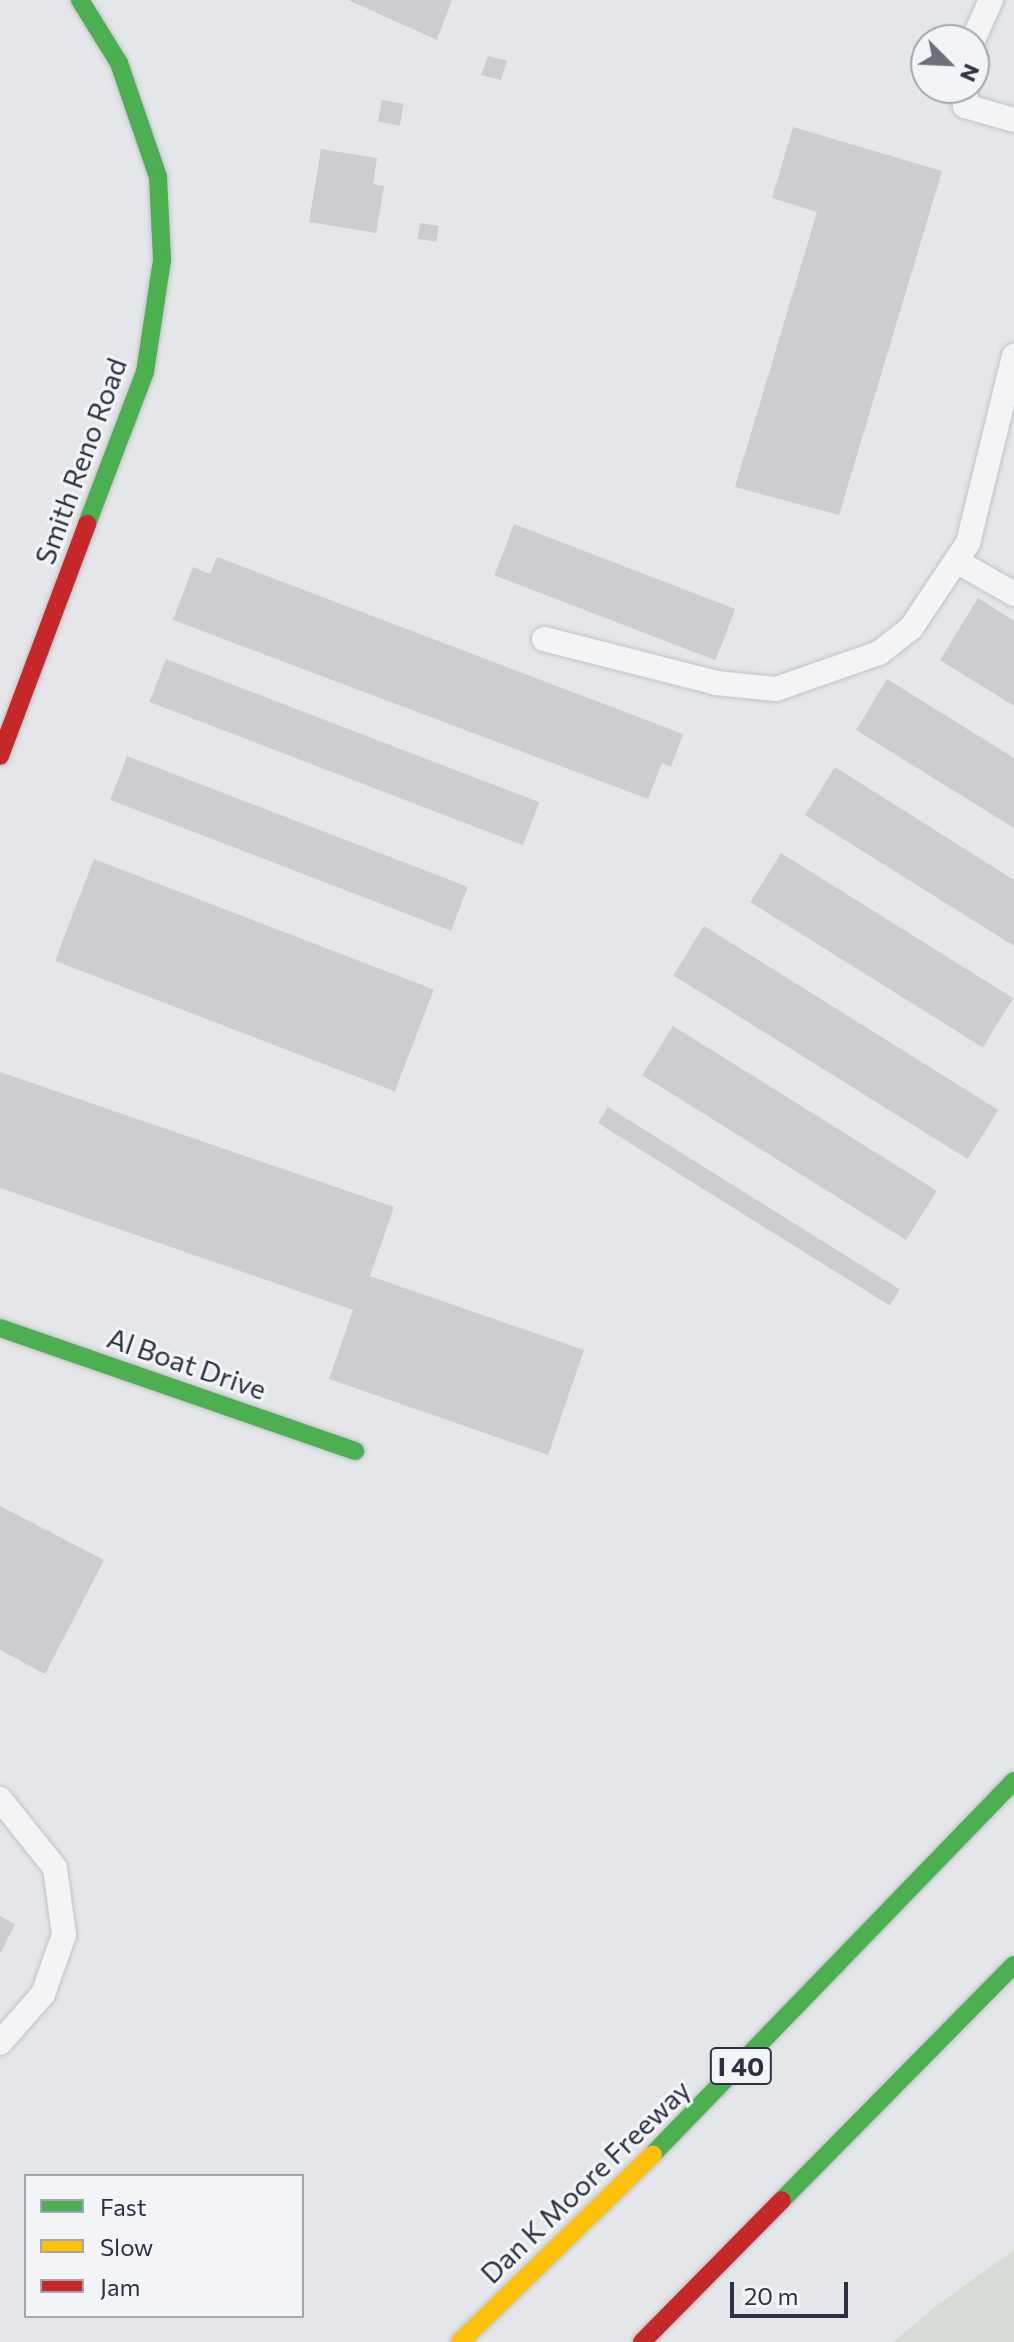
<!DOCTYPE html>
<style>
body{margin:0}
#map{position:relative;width:1014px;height:2342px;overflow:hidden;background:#e4e6e9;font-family:Commissioner,sans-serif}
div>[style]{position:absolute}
.green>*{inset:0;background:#d4dcd5}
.building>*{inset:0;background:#cbcdd1;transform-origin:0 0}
.roads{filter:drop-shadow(0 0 2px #c1c3c6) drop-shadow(0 0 2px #c1c3c6)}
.lane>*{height:24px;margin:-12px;padding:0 12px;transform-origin:12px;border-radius:12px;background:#f3f4f6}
.fast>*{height:18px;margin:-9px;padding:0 9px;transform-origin:9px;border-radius:9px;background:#4caf50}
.slow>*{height:18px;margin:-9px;padding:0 9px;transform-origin:9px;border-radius:9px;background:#ffc107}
.jam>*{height:18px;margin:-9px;padding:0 9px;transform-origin:9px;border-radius:9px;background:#c62828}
span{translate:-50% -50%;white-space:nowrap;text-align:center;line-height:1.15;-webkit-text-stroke:6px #f2f4f8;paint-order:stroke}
.shield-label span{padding:2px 6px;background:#f2f4f8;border:2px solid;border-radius:6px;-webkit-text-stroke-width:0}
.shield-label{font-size:26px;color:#2b3042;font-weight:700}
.street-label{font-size:28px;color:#2b3042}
.legend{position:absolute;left:24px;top:2174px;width:280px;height:144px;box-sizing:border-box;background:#f2f4f8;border:2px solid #a2a6af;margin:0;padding:10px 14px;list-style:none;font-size:24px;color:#2b3042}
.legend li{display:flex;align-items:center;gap:16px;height:40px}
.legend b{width:40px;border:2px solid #a2a6af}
.north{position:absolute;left:910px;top:24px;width:80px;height:80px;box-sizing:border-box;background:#f2f4f8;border:2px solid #a2a6af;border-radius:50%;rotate:114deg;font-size:22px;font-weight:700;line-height:32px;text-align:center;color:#2b3042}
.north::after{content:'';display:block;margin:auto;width:28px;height:36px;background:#6c707c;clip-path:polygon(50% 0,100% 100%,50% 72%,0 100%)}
.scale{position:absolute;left:730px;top:2282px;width:118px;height:36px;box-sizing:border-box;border:4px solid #2b3042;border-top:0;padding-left:10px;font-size:24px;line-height:28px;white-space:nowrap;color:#2b3042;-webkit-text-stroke:6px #f2f4f8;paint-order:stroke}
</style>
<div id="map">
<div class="green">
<i style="clip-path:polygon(1014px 2250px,1014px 2342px,893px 2342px,936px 2306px)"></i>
</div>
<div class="building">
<i style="clip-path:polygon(348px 0,452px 0,437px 40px)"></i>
<i style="clip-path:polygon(488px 56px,507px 61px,501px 80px,481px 75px)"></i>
<i style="left:382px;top:100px;width:22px;height:22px;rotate:10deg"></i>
<i style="clip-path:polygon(793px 127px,942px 171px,839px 515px,735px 487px,817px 212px,772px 198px)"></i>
<i style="clip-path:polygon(321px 149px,377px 158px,373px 184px,384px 186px,376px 233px,309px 222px)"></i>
<i style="left:420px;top:223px;width:19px;height:16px;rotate:9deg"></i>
<i style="left:514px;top:524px;width:237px;height:55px;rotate:21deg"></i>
<i style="clip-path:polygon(217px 557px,683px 734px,671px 767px,662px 763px,648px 799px,173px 620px,193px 567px,210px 574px)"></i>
<i style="clip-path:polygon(978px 598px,1014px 621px,1014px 706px,940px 660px)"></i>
<i style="left:166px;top:659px;width:400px;height:46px;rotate:21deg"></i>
<i style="clip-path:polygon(887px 679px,1014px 758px,1014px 828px,856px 730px)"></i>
<i style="left:127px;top:756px;width:365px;height:47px;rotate:21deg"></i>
<i style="clip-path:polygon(835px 767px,1014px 880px,1014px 946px,805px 815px)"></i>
<i style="left:781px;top:853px;width:274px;height:58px;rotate:32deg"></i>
<i style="left:94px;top:859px;width:364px;height:109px;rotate:21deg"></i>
<i style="left:704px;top:926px;width:347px;height:58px;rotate:32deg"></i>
<i style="left:673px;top:1026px;width:311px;height:58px;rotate:32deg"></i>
<i style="clip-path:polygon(0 1072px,394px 1207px,370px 1276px,584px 1350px,548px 1455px,329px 1379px,353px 1310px,0 1188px)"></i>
<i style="left:608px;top:1107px;width:344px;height:19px;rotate:32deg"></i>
<i style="clip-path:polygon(0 1506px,104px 1560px,45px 1674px,0 1650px)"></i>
<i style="clip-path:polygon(0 1916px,15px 1924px,0 1954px)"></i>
</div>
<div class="roads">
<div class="lane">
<i style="left:973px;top:40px;width:44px;rotate:-65.8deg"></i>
<i style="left:966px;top:88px;width:18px;rotate:93deg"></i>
<i style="left:965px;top:106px;width:51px;rotate:15.9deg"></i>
<i style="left:958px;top:562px;width:64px;rotate:29.7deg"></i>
<i style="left:544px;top:639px;width:178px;rotate:14.3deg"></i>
<i style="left:716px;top:683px;width:60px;rotate:5.7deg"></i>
<i style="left:776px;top:689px;width:109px;rotate:-19.3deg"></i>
<i style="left:879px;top:653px;width:41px;rotate:-38deg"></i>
<i style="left:911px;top:628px;width:102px;rotate:-56.2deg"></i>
<i style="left:968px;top:543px;width:193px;rotate:-76.2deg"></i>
<i style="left:0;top:1799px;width:88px;rotate:51.4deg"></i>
<i style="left:55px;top:1868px;width:68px;rotate:82.3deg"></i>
<i style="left:64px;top:1935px;width:63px;rotate:109.6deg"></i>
<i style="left:43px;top:1994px;width:65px;rotate:131.3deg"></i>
</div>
<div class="fast">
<i style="left:80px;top:0;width:74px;rotate:58.2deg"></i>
<i style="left:119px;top:63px;width:120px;rotate:71.1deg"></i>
<i style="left:158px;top:177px;width:83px;rotate:87.2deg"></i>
<i style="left:162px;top:260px;width:113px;rotate:98.6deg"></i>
<i style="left:145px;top:372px;width:163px;rotate:110.9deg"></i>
<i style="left:0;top:1328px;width:376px;rotate:19.1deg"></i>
<i style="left:653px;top:2154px;width:519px;rotate:-45.94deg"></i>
<i style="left:782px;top:2200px;width:330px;rotate:-45.4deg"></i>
</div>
<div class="slow">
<i style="left:460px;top:2342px;width:269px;rotate:-44.2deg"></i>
</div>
<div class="jam">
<i style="left:0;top:756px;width:248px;rotate:-69.4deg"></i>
<i style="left:642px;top:2342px;width:199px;rotate:-45.4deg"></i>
</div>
</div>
<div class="shield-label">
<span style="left:741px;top:2066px">I 40</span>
</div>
<div class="street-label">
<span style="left:80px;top:461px;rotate:-70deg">Smith Reno Road</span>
<span style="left:187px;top:1363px;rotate:19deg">Al Boat Drive</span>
<span style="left:585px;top:2181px;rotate:-44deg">Dan K Moore Freeway</span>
</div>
<ul class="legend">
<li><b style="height:10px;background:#4caf50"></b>Fast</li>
<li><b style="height:10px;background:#ffc107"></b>Slow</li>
<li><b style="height:10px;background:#c62828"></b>Jam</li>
</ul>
<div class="north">N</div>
<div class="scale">20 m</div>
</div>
